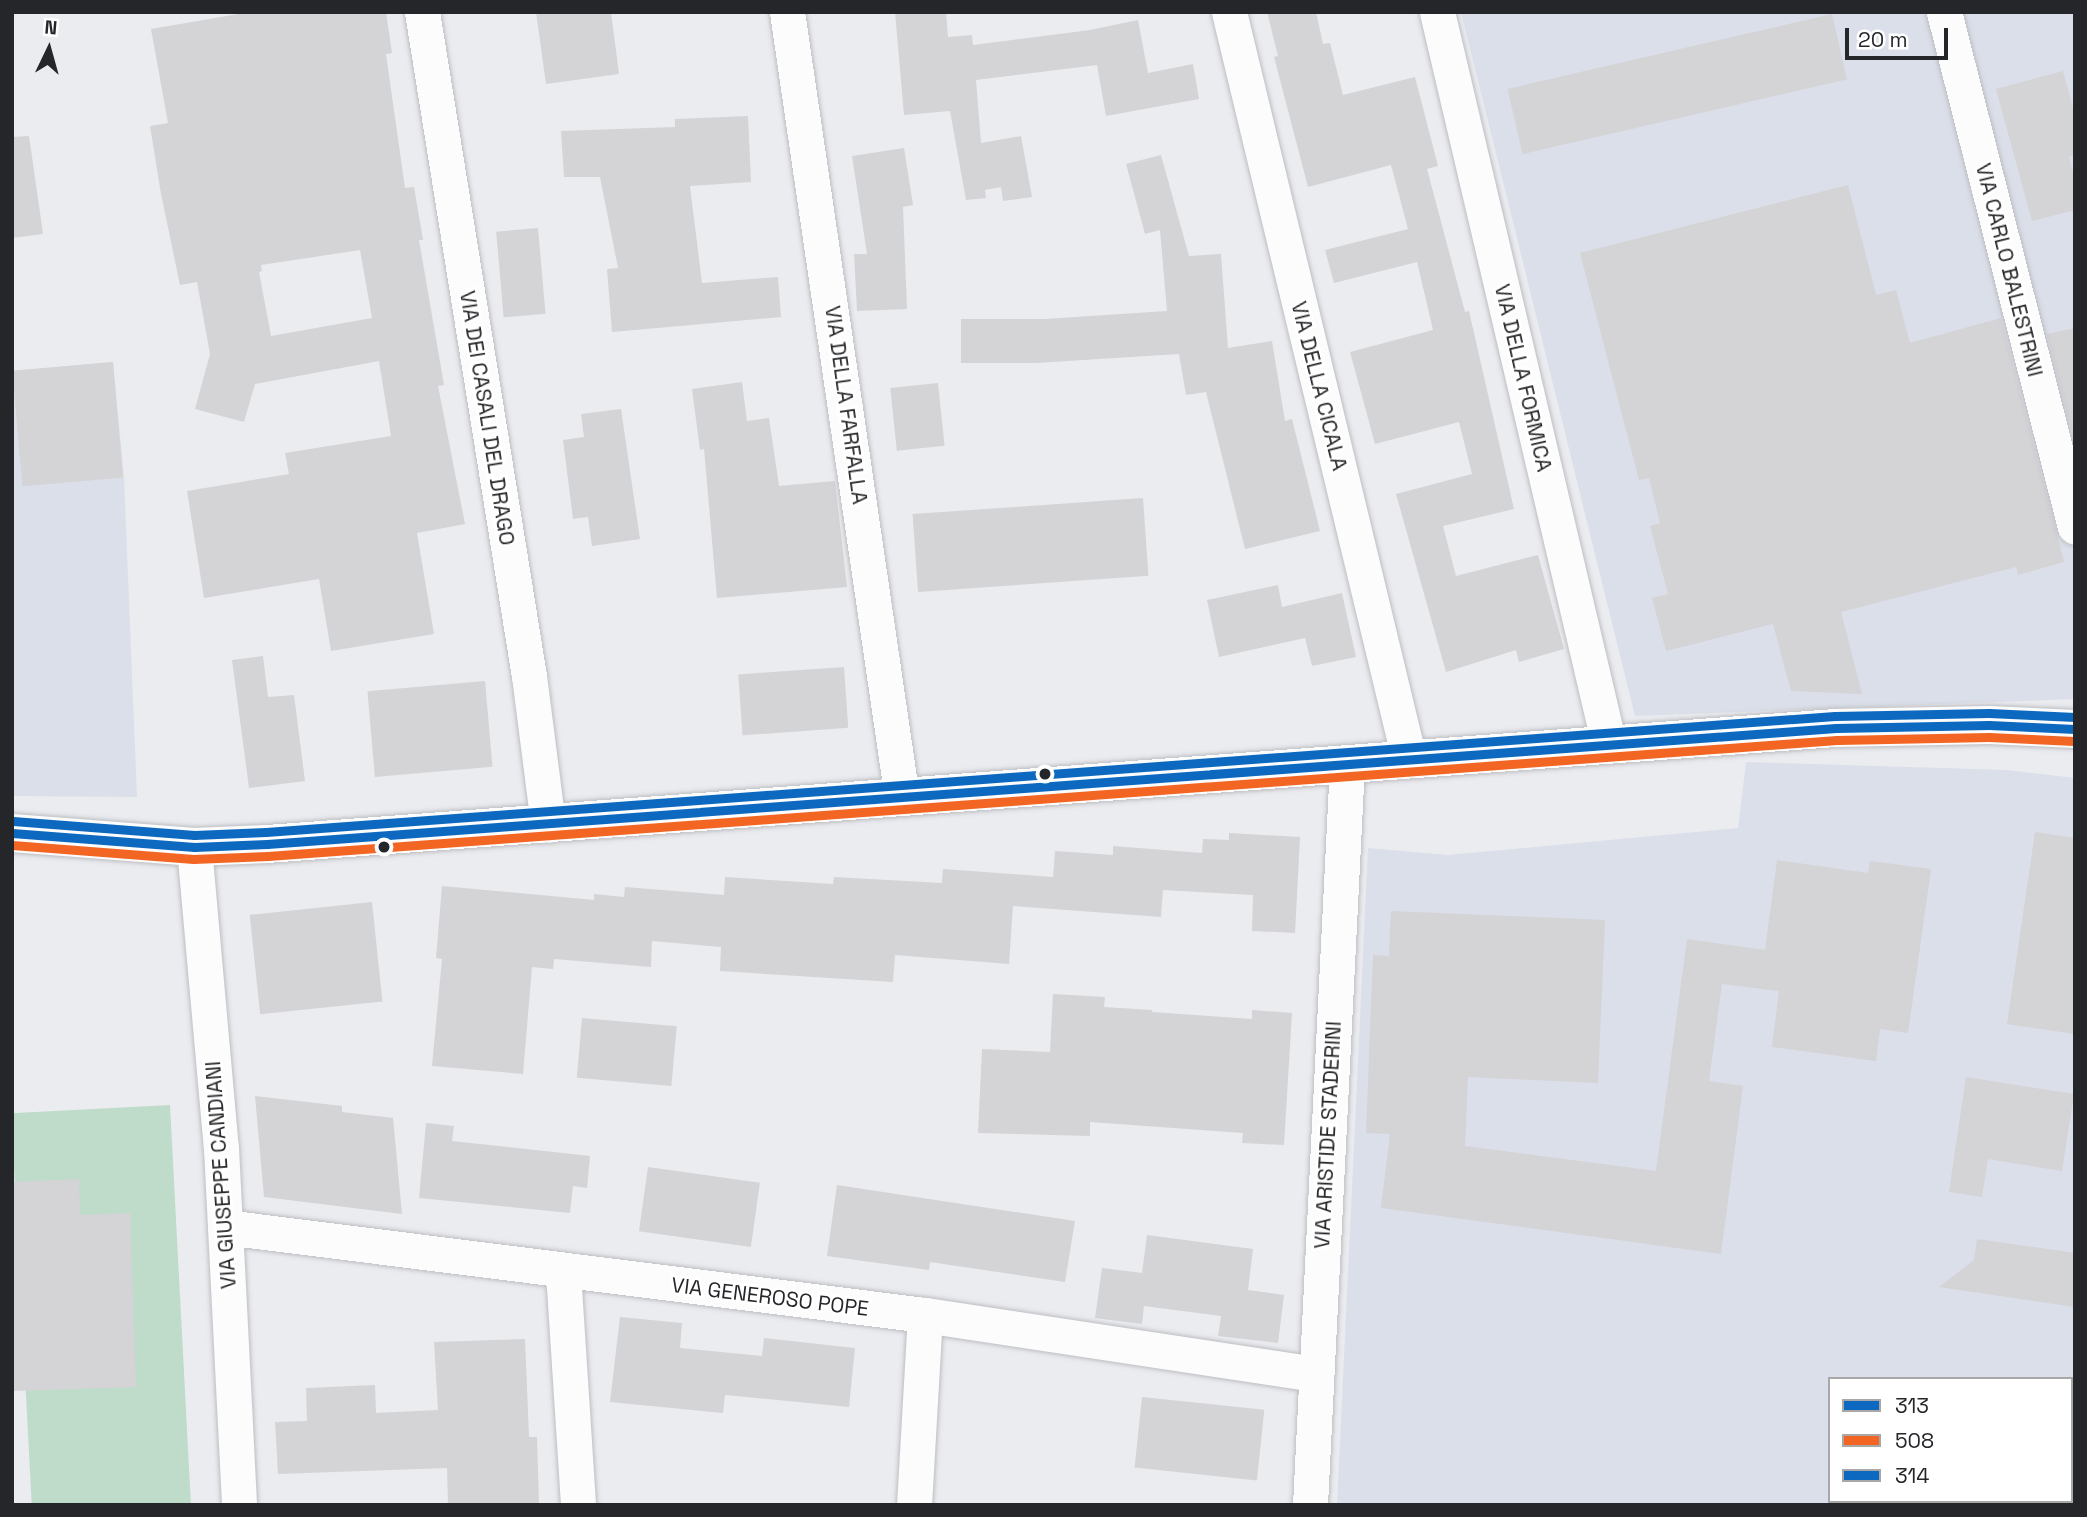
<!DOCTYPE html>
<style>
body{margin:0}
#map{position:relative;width:2087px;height:1517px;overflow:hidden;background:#ebecf0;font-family:"Space Grotesk",sans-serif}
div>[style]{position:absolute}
.built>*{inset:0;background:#dbdfe9}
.green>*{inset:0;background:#bfdcca;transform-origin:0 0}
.building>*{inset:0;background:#d4d3d6;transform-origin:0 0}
.roads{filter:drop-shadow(0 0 2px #bdbec2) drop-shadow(0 0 2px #bdbec2)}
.street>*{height:35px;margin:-17.5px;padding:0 17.5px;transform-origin:17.5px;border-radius:17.5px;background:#fcfcfd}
.secondary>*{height:38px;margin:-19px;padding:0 19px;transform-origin:19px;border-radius:19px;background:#fcfcfd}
.bus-1>*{height:9px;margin:-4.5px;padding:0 4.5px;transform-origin:4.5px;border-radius:4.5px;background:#0c69bf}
.bus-2>*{height:9px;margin:-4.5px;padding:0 4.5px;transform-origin:4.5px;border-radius:4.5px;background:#f26522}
.bus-3>*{height:9px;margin:-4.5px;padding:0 4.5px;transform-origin:4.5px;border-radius:4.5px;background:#0c69bf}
.dots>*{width:19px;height:19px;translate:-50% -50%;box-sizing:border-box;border:4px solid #fff;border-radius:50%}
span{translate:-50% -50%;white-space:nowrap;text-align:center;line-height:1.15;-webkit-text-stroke:6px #fff;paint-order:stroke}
.street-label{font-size:21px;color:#252629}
.frame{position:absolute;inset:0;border:14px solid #252629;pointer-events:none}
.legend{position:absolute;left:1828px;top:1377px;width:245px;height:126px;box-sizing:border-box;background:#fff;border:2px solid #a8a8a9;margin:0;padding:9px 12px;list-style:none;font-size:21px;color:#252629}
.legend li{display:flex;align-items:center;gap:14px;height:35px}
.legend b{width:35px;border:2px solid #a8a8a9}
.north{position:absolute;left:14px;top:14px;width:70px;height:70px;-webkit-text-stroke:5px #fff;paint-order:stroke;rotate:5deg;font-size:19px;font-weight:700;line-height:28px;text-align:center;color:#252629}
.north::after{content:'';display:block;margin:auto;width:24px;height:32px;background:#252629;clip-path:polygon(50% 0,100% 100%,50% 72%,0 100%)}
.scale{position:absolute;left:1845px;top:28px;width:103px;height:32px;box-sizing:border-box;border:4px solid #252629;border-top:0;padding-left:9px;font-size:21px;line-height:24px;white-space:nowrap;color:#252629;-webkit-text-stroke:5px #fff;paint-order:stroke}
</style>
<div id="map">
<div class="built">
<i style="clip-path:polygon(1461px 12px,2075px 12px,2075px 699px,1635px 716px)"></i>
<i style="clip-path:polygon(113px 362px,124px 477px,137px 797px,12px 796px,12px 371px)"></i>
<i style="clip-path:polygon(evenodd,1746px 762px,2007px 770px,2075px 778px,2075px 1505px,1337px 1505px,1368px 848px,1448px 855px,1738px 828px,1746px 762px,1830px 1379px,2071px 1379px,2071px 1501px,1830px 1501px,1830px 1379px)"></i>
</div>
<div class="green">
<i style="left:170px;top:1105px;width:400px;height:159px;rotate:87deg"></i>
</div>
<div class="building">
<i style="clip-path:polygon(evenodd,250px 12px,386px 12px,392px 53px,386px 54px,405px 188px,414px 187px,423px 240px,419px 240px,444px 385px,438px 386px,465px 524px,417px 533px,434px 634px,331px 651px,319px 579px,204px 598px,187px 491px,289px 474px,285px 453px,391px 436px,379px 361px,255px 384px,244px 422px,195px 409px,210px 354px,197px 282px,180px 285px,161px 194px,150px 126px,168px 123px,151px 29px,250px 12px,360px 250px,372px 318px,271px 336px,259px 272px,262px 271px,261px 265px,360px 250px)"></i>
<i style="clip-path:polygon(536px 12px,611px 12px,619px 74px,546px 84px)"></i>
<i style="clip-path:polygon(895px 12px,946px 12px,948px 37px,972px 35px,973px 45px,1090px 30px,1138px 20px,1148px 73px,1193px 64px,1199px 99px,1106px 116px,1097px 65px,976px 80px,981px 143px,1021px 136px,1032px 197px,1003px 201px,1001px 187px,985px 190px,986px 198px,966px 200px,950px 111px,904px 115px)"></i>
<i style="clip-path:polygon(1267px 12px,1316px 12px,1323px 44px,1330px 43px,1343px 95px,1415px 77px,1438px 166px,1427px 169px,1465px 312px,1469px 311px,1514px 509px,1443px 526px,1456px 576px,1538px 555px,1564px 649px,1519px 662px,1516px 650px,1446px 672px,1396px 494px,1472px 474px,1459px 422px,1375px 444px,1350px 352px,1433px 330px,1417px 262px,1334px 283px,1325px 250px,1408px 229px,1391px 165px,1308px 187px,1274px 57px,1278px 56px)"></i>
<i style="left:1832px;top:14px;width:67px;height:333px;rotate:77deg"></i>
<i style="clip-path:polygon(2063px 71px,2075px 115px,2075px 155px,2069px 157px,2075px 179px,2075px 210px,2032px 221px,1996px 89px)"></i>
<i style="clip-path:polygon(748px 116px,751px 182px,690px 186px,702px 283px,778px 277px,781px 317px,612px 332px,607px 269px,618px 268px,600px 177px,564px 177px,561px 131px,675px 127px,675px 119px)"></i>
<i style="clip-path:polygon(29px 136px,43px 234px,12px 238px,12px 137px)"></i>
<i style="clip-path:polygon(904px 148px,913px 205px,903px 207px,907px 309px,857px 311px,854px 254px,867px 254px,852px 156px)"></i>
<i style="clip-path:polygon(1161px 155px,1189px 256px,1221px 254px,1228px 348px,1272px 341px,1285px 421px,1292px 419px,1320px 531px,1245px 549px,1206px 392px,1186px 395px,1179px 354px,1036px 363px,961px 363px,961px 319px,1045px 319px,1167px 311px,1160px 230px,1145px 234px,1126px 164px)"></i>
<i style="clip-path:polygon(1848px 185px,1876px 295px,1896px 290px,1910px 343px,2001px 318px,2064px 562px,2018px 575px,2016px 567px,1841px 612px,1862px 694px,1791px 691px,1773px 624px,1666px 651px,1652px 598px,1668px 594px,1650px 526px,1660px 523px,1649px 478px,1639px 480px,1580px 253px)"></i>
<i style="left:538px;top:228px;width:86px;height:42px;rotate:85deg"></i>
<i style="clip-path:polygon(2075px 328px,2075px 444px,2047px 334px)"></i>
<i style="left:113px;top:362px;width:116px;height:101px;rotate:85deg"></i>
<i style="clip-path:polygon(742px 382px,747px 421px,769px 418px,779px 486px,835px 481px,847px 587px,717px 598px,704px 449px,700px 450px,692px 389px)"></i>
<i style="left:938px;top:383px;width:63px;height:48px;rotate:84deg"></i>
<i style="clip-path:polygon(621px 409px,640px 539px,592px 546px,588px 517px,573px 519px,563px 440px,584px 437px,581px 414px)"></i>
<i style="left:1143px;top:498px;width:78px;height:231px;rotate:86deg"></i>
<i style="clip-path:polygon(1278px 585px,1282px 607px,1342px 593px,1356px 657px,1312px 666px,1305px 638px,1219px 657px,1207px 600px)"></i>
<i style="clip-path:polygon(263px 656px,268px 697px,294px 695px,305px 781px,249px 788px,232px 660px)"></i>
<i style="left:844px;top:667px;width:61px;height:106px;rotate:86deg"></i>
<i style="left:485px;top:681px;width:86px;height:118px;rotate:85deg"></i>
<i style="clip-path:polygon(2035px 832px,2075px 838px,2075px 1034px,2007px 1024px)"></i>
<i style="clip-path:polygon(1229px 833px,1300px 837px,1295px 933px,1252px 931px,1253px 895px,1163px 890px,1161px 917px,1013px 906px,1009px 964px,895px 955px,893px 982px,720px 971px,721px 947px,652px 941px,651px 967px,554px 959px,553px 969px,532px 967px,523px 1074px,432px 1066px,442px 959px,436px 958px,442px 886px,594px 900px,594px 894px,624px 897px,625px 887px,724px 895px,725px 877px,833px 884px,834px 877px,942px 883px,943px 869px,1053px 877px,1055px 851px,1113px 855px,1113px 846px,1202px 853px,1203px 839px,1229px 840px)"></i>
<i style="clip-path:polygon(1777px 860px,1868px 873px,1870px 861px,1931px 869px,1908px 1033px,1880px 1029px,1876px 1061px,1772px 1047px,1779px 991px,1722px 984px,1709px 1081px,1743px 1086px,1721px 1254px,1381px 1208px,1390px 1134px,1366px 1133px,1373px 955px,1389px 956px,1391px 911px,1605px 920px,1598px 1083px,1468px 1077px,1465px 1146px,1656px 1171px,1687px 939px,1765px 950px)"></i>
<i style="left:372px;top:902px;width:100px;height:123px;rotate:84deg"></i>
<i style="clip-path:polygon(1053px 994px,1105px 997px,1104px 1007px,1152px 1010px,1152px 1012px,1252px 1019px,1252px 1010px,1292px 1013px,1284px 1145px,1242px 1143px,1243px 1133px,1090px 1122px,1090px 1136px,978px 1133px,982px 1049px,1050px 1052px)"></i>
<i style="left:582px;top:1018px;width:95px;height:60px;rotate:5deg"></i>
<i style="clip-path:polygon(1966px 1077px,2074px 1094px,2062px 1171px,1988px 1159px,1982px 1197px,1949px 1192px)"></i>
<i style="clip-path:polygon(255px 1096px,342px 1106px,342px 1112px,393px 1118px,402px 1214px,264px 1197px)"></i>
<i style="clip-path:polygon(426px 1123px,454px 1126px,452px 1141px,590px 1156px,587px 1188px,573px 1186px,570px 1213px,419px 1198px)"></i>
<i style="left:648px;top:1167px;width:113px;height:65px;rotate:8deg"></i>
<i style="clip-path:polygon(79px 1179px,80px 1215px,130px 1213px,136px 1387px,12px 1391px,13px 1182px)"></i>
<i style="clip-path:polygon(837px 1185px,1075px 1221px,1065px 1282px,930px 1262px,929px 1270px,827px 1256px)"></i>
<i style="clip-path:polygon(1147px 1235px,1253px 1249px,1248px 1290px,1284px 1295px,1278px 1343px,1218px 1336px,1221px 1316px,1144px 1306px,1142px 1324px,1095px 1318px,1102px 1268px,1142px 1273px)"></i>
<i style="clip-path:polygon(1977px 1239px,2075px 1253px,2075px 1307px,1939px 1287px,1974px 1260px)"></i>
<i style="clip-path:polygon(620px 1317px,682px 1323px,680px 1348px,762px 1356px,764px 1338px,855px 1348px,849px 1407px,725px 1395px,723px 1413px,610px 1402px)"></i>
<i style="clip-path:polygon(525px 1339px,529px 1437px,537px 1437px,539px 1505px,448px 1505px,447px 1468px,278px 1474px,275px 1422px,307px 1421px,306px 1388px,375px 1385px,376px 1413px,438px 1410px,434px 1342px)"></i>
<i style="left:1142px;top:1397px;width:123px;height:71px;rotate:6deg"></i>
</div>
<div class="roads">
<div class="street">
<i style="left:422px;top:12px;width:673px;rotate:80.85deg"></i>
<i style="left:529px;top:676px;width:150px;rotate:82.7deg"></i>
<i style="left:787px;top:12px;width:794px;rotate:81.68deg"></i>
<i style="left:1229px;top:12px;width:768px;rotate:76.45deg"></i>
<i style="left:1437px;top:12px;width:753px;rotate:76.79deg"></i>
<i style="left:1944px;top:12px;width:531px;rotate:75.73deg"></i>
<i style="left:194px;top:847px;width:302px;rotate:84.9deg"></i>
<i style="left:221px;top:1148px;width:357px;rotate:87.1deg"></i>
<i style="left:225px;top:1227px;width:706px;rotate:7.17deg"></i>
<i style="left:925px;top:1315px;width:393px;rotate:8.6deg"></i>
<i style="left:563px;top:1272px;width:233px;rotate:86.3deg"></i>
<i style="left:914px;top:1505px;width:190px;rotate:-86.7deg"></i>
<i style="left:1310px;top:1505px;width:741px;rotate:-87.14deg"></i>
</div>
<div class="secondary">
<i style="left:12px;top:833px;width:183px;rotate:4.4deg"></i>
<i style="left:194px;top:847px;width:73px;rotate:-2.4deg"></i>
<i style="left:267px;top:844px;width:1573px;rotate:-4.23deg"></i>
<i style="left:1836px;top:728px;width:153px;rotate:-1.1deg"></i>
<i style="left:1989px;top:725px;width:86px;rotate:2.7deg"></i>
</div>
</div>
<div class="bus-1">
<i style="left:12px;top:833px;width:183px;rotate:4.4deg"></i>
<i style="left:194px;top:847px;width:73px;rotate:-2.4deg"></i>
<i style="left:267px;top:844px;width:1573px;rotate:-4.23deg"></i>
<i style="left:1836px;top:728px;width:153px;rotate:-1.1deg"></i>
<i style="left:1989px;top:725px;width:86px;rotate:2.7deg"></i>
</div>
<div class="bus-2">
<i style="left:12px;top:845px;width:182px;rotate:4.4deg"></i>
<i style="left:193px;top:859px;width:75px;rotate:-2.3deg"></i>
<i style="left:268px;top:856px;width:1573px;rotate:-4.23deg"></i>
<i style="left:1837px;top:740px;width:152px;rotate:-1.1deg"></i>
<i style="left:1989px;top:737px;width:85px;rotate:2.7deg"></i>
</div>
<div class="bus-3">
<i style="left:13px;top:821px;width:182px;rotate:4.4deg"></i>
<i style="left:194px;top:835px;width:72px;rotate:-2.4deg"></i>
<i style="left:266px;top:832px;width:1573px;rotate:-4.23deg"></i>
<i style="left:1835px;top:716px;width:154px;rotate:-1.1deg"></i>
<i style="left:1989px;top:713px;width:86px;rotate:2.7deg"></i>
</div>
<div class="dots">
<i style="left:1045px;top:774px;background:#252629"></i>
<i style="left:384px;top:847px;background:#252629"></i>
</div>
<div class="street-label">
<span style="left:2009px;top:270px;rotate:76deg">VIA CARLO BALESTRINI</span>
<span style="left:1523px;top:378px;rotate:77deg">VIA DELLA FORMICA</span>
<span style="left:1319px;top:386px;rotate:76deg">VIA DELLA CICALA</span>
<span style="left:846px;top:405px;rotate:82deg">VIA DELLA FARFALLA</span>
<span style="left:487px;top:418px;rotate:81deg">VIA DEI CASALI DEL DRAGO</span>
<span style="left:1328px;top:1135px;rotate:-87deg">VIA ARISTIDE STADERINI</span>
<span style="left:221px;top:1175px;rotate:-94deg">VIA GIUSEPPE CANDIANI</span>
<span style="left:770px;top:1297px;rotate:7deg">VIA GENEROSO POPE</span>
</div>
<div class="frame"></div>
<ul class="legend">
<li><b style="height:9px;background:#0c69bf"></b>313</li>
<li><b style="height:9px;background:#f26522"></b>508</li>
<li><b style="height:9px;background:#0c69bf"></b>314</li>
</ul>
<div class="north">N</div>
<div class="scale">20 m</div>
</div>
